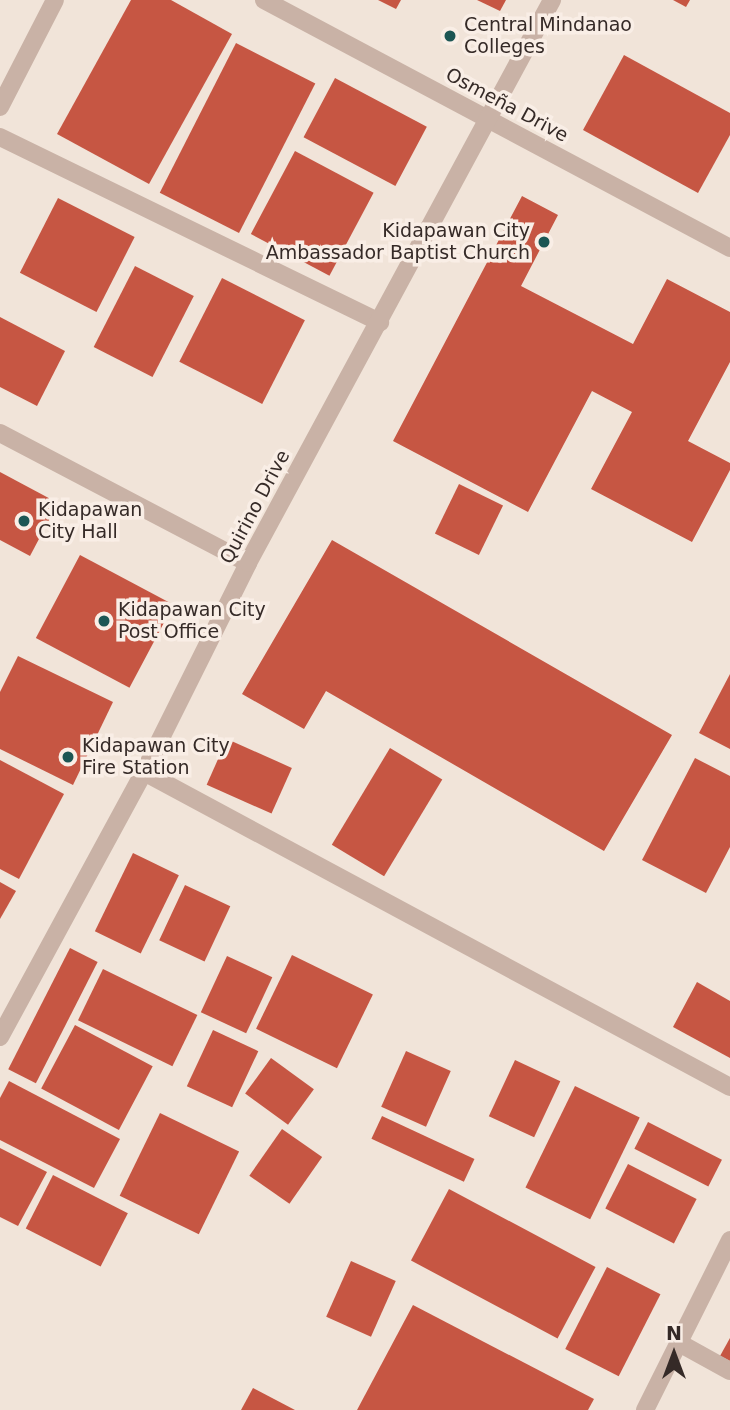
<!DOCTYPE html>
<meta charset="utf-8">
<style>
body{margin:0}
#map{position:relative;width:730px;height:1410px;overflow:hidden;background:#f1e4d9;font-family:"DejaVu Sans",sans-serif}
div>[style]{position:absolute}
.building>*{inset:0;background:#c65643;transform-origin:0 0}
.minor>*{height:18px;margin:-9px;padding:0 9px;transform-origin:9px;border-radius:9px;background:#c9b2a6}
.dots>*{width:19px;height:19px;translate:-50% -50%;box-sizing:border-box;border:4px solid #f9eee6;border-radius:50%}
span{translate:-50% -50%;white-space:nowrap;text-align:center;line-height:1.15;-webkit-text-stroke:7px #f9eee6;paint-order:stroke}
.poi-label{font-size:19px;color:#352a27}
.left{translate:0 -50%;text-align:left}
.right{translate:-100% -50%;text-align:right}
.street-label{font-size:19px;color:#352a27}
.north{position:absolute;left:639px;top:1319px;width:70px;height:70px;-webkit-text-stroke:5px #f9eee6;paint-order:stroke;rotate:0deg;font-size:19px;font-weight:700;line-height:28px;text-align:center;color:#352a27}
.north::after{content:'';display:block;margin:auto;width:24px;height:32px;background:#352a27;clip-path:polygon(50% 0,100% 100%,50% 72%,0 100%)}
</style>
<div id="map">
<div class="building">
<i style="clip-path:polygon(131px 0,171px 0,232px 34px,149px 184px,57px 134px)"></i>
<i style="clip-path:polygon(378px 0,401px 0,396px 9px)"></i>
<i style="clip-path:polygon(477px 0,506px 0,500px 11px)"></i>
<i style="clip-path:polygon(673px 0,690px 0,686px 7px)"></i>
<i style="left:236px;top:43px;width:89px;height:168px;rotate:27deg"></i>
<i style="clip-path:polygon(624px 55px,730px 113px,730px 135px,698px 193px,583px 130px)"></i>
<i style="left:335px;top:78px;width:104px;height:67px;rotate:28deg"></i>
<i style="left:295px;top:151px;width:89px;height:94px;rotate:28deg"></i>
<i style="clip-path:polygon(522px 196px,558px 215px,521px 286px,633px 344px,667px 279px,730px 312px,730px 362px,688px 441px,730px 463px,730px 470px,692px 542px,591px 489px,632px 412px,592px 391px,528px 512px,393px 441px)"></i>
<i style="left:58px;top:198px;width:86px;height:84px;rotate:27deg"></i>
<i style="left:135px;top:266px;width:66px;height:91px;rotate:27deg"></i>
<i style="left:222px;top:278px;width:93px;height:94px;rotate:27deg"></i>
<i style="clip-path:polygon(0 317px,65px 351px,37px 406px,0 387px)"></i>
<i style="clip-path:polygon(0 472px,58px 503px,30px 556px,0 540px)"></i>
<i style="left:459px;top:484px;width:49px;height:55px;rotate:26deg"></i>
<i style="clip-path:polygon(332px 540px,672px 735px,604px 851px,326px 691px,304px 729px,242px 694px)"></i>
<i style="left:80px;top:555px;width:106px;height:94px;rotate:28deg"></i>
<i style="clip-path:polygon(18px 656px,113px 702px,73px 785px,0 749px,0 692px)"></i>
<i style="clip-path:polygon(730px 674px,730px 749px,699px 733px)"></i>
<i style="left:227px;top:739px;width:71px;height:50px;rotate:24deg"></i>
<i style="left:390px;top:748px;width:61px;height:113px;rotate:31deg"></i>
<i style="clip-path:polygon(695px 758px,730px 776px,730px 847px,706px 893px,642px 860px)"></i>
<i style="clip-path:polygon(0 760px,64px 794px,19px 879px,0 869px)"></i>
<i style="left:133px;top:853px;width:51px;height:87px;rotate:26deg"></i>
<i style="clip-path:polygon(0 882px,16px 891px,0 919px)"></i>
<i style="left:185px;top:885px;width:50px;height:61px;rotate:25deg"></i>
<i style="left:70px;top:948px;width:31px;height:136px;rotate:27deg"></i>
<i style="left:292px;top:955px;width:90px;height:82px;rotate:26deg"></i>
<i style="left:227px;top:956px;width:50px;height:62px;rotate:25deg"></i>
<i style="left:103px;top:969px;width:105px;height:57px;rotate:26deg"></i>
<i style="clip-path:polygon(697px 982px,730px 1001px,730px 1058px,673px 1027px)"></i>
<i style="left:75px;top:1025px;width:88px;height:72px;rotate:28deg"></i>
<i style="left:213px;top:1030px;width:50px;height:62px;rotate:25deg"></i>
<i style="left:406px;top:1051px;width:49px;height:61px;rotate:24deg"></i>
<i style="left:271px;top:1058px;width:53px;height:44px;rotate:36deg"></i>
<i style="left:515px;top:1060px;width:50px;height:62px;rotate:25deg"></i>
<i style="clip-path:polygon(9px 1081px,120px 1139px,94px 1188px,0 1140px,0 1098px)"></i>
<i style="left:575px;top:1086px;width:72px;height:113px;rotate:26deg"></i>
<i style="left:160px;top:1113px;width:88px;height:92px;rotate:26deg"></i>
<i style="left:382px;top:1116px;width:102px;height:25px;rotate:25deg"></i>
<i style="left:648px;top:1122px;width:83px;height:30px;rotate:27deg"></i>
<i style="left:282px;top:1129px;width:49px;height:57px;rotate:35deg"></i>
<i style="clip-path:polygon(0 1148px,47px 1172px,18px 1226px,0 1217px)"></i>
<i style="left:628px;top:1164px;width:77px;height:50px;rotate:27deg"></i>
<i style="left:53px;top:1175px;width:84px;height:60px;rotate:27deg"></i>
<i style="left:449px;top:1189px;width:166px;height:81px;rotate:28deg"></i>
<i style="left:351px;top:1261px;width:49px;height:61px;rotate:24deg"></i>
<i style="left:607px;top:1267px;width:60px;height:92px;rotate:27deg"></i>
<i style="clip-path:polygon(413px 1305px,594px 1399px,588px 1410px,357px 1410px)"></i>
<i style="clip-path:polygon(730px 1338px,730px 1361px,720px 1356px)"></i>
<i style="clip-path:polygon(253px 1388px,295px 1410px,241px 1410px)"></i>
</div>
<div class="minor">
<i style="left:264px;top:0;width:528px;rotate:28.02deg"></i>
<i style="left:0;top:107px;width:120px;rotate:-62.8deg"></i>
<i style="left:0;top:137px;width:423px;rotate:26deg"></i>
<i style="left:0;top:433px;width:280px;rotate:27.7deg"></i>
<i style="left:144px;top:772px;width:665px;rotate:28.26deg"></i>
<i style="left:0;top:1037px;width:302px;rotate:-61.5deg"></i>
<i style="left:144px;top:772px;width:233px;rotate:-63.5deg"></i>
<i style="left:248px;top:563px;width:640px;rotate:-61.63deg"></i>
<i style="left:681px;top:1344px;width:56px;rotate:28.9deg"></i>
<i style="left:645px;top:1410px;width:190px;rotate:-63.4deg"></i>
</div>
<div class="dots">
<i style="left:450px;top:36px;background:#1c5654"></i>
<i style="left:544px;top:242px;background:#1c5654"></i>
<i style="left:24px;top:521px;background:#1c5654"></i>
<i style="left:104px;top:621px;background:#1c5654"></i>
<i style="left:68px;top:757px;background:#1c5654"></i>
</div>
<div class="poi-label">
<span class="left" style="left:464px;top:36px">Central Mindanao<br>Colleges</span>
<span class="right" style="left:530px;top:242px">Kidapawan City<br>Ambassador Baptist Church</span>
<span class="left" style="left:38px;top:521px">Kidapawan<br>City Hall</span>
<span class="left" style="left:118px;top:621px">Kidapawan City<br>Post Office</span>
<span class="left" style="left:82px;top:757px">Kidapawan City<br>Fire Station</span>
</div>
<div class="street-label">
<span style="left:507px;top:105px;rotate:28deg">Osmeña Drive</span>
<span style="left:255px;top:507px;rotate:-62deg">Quirino Drive</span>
</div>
<div class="north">N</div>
</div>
